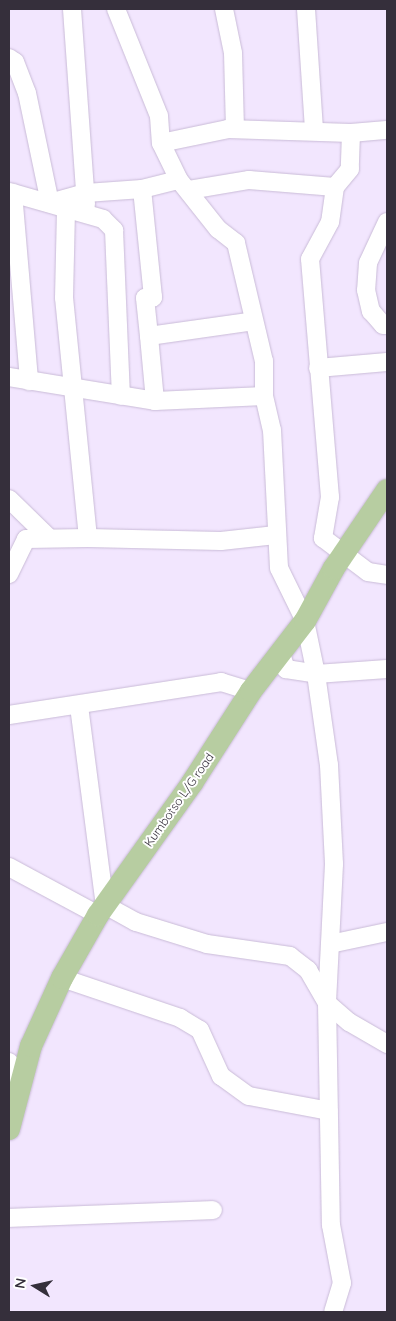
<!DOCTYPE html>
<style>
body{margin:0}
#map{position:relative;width:396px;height:1321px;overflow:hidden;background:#f2e6fe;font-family:Quicksand,sans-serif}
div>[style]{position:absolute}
.roads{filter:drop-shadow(0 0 1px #c9bbd7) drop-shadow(0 0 1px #c9bbd7)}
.minor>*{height:18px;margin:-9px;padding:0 9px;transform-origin:9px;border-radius:9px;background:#fff}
.major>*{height:22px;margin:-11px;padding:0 11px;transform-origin:11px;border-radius:11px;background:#b7cda1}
span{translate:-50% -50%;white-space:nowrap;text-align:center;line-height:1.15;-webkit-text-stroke:4px #fff;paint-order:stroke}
.street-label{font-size:12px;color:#352f3b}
.frame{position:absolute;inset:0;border:10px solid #352f3b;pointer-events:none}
.north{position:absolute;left:10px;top:1261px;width:50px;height:50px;-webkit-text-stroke:4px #fff;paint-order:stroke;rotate:280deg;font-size:14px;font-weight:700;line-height:20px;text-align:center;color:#352f3b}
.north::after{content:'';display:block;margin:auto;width:18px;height:22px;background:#352f3b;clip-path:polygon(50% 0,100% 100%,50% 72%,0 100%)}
</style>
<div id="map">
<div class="roads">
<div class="minor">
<i style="left:72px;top:9px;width:196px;rotate:85.9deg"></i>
<i style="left:116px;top:9px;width:115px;rotate:68.1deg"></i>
<i style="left:159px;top:116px;width:27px;rotate:86deg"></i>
<i style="left:161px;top:143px;width:41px;rotate:64.1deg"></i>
<i style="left:179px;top:180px;width:63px;rotate:51.5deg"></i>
<i style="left:218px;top:229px;width:23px;rotate:38deg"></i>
<i style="left:236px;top:243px;width:121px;rotate:76.7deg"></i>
<i style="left:264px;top:361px;width:35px;rotate:90deg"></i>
<i style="left:264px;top:396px;width:35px;rotate:77deg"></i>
<i style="left:272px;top:430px;width:138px;rotate:87.1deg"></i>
<i style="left:279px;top:568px;width:59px;rotate:63.9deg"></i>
<i style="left:305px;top:621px;width:54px;rotate:78.3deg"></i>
<i style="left:316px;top:674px;width:71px;rotate:-4deg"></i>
<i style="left:224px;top:9px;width:45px;rotate:78.4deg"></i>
<i style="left:233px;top:53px;width:76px;rotate:88.5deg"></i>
<i style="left:306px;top:9px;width:122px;rotate:86.2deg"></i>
<i style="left:9px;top:58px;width:7px;rotate:34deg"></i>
<i style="left:15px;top:62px;width:33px;rotate:69deg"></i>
<i style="left:27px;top:93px;width:112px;rotate:78.2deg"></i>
<i style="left:50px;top:203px;width:37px;rotate:-16deg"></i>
<i style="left:86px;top:193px;width:56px;rotate:-4.1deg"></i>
<i style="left:142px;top:189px;width:38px;rotate:-14deg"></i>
<i style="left:351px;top:133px;width:36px;rotate:92deg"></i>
<i style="left:350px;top:169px;width:23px;rotate:130deg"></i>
<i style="left:335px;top:187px;width:35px;rotate:98deg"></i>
<i style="left:330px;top:222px;width:42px;rotate:118.4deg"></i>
<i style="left:310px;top:259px;width:239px;rotate:85.2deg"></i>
<i style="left:330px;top:497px;width:42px;rotate:99.7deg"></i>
<i style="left:323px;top:538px;width:56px;rotate:37.1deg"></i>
<i style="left:368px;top:572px;width:19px;rotate:9deg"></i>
<i style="left:161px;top:143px;width:68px;rotate:-11.8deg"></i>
<i style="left:228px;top:129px;width:123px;rotate:1.9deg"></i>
<i style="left:351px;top:133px;width:36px;rotate:-5deg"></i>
<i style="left:142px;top:189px;width:109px;rotate:84.2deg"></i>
<i style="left:153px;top:297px;width:8px;rotate:173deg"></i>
<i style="left:145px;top:298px;width:38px;rotate:84deg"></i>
<i style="left:189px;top:190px;width:61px;rotate:-9.5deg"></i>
<i style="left:249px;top:180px;width:86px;rotate:4.7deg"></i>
<i style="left:9px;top:192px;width:98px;rotate:16deg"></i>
<i style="left:103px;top:219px;width:16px;rotate:45deg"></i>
<i style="left:114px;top:230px;width:166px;rotate:87.6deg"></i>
<i style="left:13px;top:193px;width:189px;rotate:85.1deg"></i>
<i style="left:387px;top:222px;width:45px;rotate:114.9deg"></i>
<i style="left:368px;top:263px;width:27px;rotate:94deg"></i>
<i style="left:366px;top:290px;width:22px;rotate:77deg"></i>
<i style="left:371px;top:311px;width:18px;rotate:49deg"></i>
<i style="left:383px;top:325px;width:4px"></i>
<i style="left:318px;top:368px;width:69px;rotate:-5deg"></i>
<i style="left:9px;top:377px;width:148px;rotate:9.3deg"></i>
<i style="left:155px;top:401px;width:109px;rotate:-2.6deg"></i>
<i style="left:155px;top:401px;width:65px;rotate:-95.3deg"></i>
<i style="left:149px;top:336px;width:106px;rotate:-8.1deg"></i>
<i style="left:9px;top:499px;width:53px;rotate:44.2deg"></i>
<i style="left:88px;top:538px;width:133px;rotate:1.3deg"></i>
<i style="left:221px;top:541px;width:55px;rotate:-6.2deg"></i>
<i style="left:9px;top:574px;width:39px;rotate:-64deg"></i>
<i style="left:26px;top:539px;width:62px;rotate:-0.9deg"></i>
<i style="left:88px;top:538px;width:241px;rotate:-95.7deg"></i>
<i style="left:64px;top:298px;width:90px;rotate:-88.7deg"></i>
<i style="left:281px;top:654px;width:16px;rotate:72deg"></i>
<i style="left:286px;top:669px;width:30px;rotate:9deg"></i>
<i style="left:316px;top:674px;width:92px;rotate:81.9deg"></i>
<i style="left:329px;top:765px;width:99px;rotate:87.1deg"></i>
<i style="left:334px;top:864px;width:139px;rotate:92.9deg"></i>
<i style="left:327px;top:1003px;width:222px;rotate:89deg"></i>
<i style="left:331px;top:1225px;width:59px;rotate:79.3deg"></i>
<i style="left:342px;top:1283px;width:30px;rotate:107deg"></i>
<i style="left:79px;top:706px;width:201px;rotate:82.6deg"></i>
<i style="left:105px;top:905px;width:35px;rotate:29deg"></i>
<i style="left:136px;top:922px;width:74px;rotate:17.2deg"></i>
<i style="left:207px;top:944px;width:84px;rotate:8.2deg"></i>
<i style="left:290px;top:956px;width:23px;rotate:38deg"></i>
<i style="left:308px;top:970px;width:38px;rotate:60deg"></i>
<i style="left:327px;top:1003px;width:29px;rotate:41deg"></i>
<i style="left:349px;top:1022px;width:44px;rotate:30.1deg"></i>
<i style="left:9px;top:715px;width:215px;rotate:-8.8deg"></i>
<i style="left:221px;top:682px;width:31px;rotate:17deg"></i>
<i style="left:9px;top:867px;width:101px;rotate:28.3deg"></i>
<i style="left:330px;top:944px;width:58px;rotate:-11.9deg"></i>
<i style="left:62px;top:978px;width:125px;rotate:18.7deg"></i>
<i style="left:180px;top:1018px;width:23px;rotate:31deg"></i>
<i style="left:200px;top:1030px;width:51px;rotate:65.5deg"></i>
<i style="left:221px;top:1076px;width:34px;rotate:36deg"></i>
<i style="left:249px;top:1096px;width:81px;rotate:10.6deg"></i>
<i style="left:9px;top:1062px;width:21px;rotate:59deg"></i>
<i style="left:9px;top:1218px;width:204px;rotate:-2.2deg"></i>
</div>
<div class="major">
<i style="left:9px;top:1129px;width:86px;rotate:-75.2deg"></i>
<i style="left:31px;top:1046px;width:75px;rotate:-65.5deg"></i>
<i style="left:62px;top:978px;width:73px;rotate:-60.3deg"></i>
<i style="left:98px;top:915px;width:162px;rotate:-54.5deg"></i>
<i style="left:192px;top:783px;width:109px;rotate:-57.3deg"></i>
<i style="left:251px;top:691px;width:88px;rotate:-52.4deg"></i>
<i style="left:305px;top:621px;width:60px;rotate:-61.3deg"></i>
<i style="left:334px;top:568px;width:94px;rotate:-55.8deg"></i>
</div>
</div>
<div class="street-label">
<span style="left:179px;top:800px;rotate:-55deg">Kumbotso L/G road</span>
</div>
<div class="frame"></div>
<div class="north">N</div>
</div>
